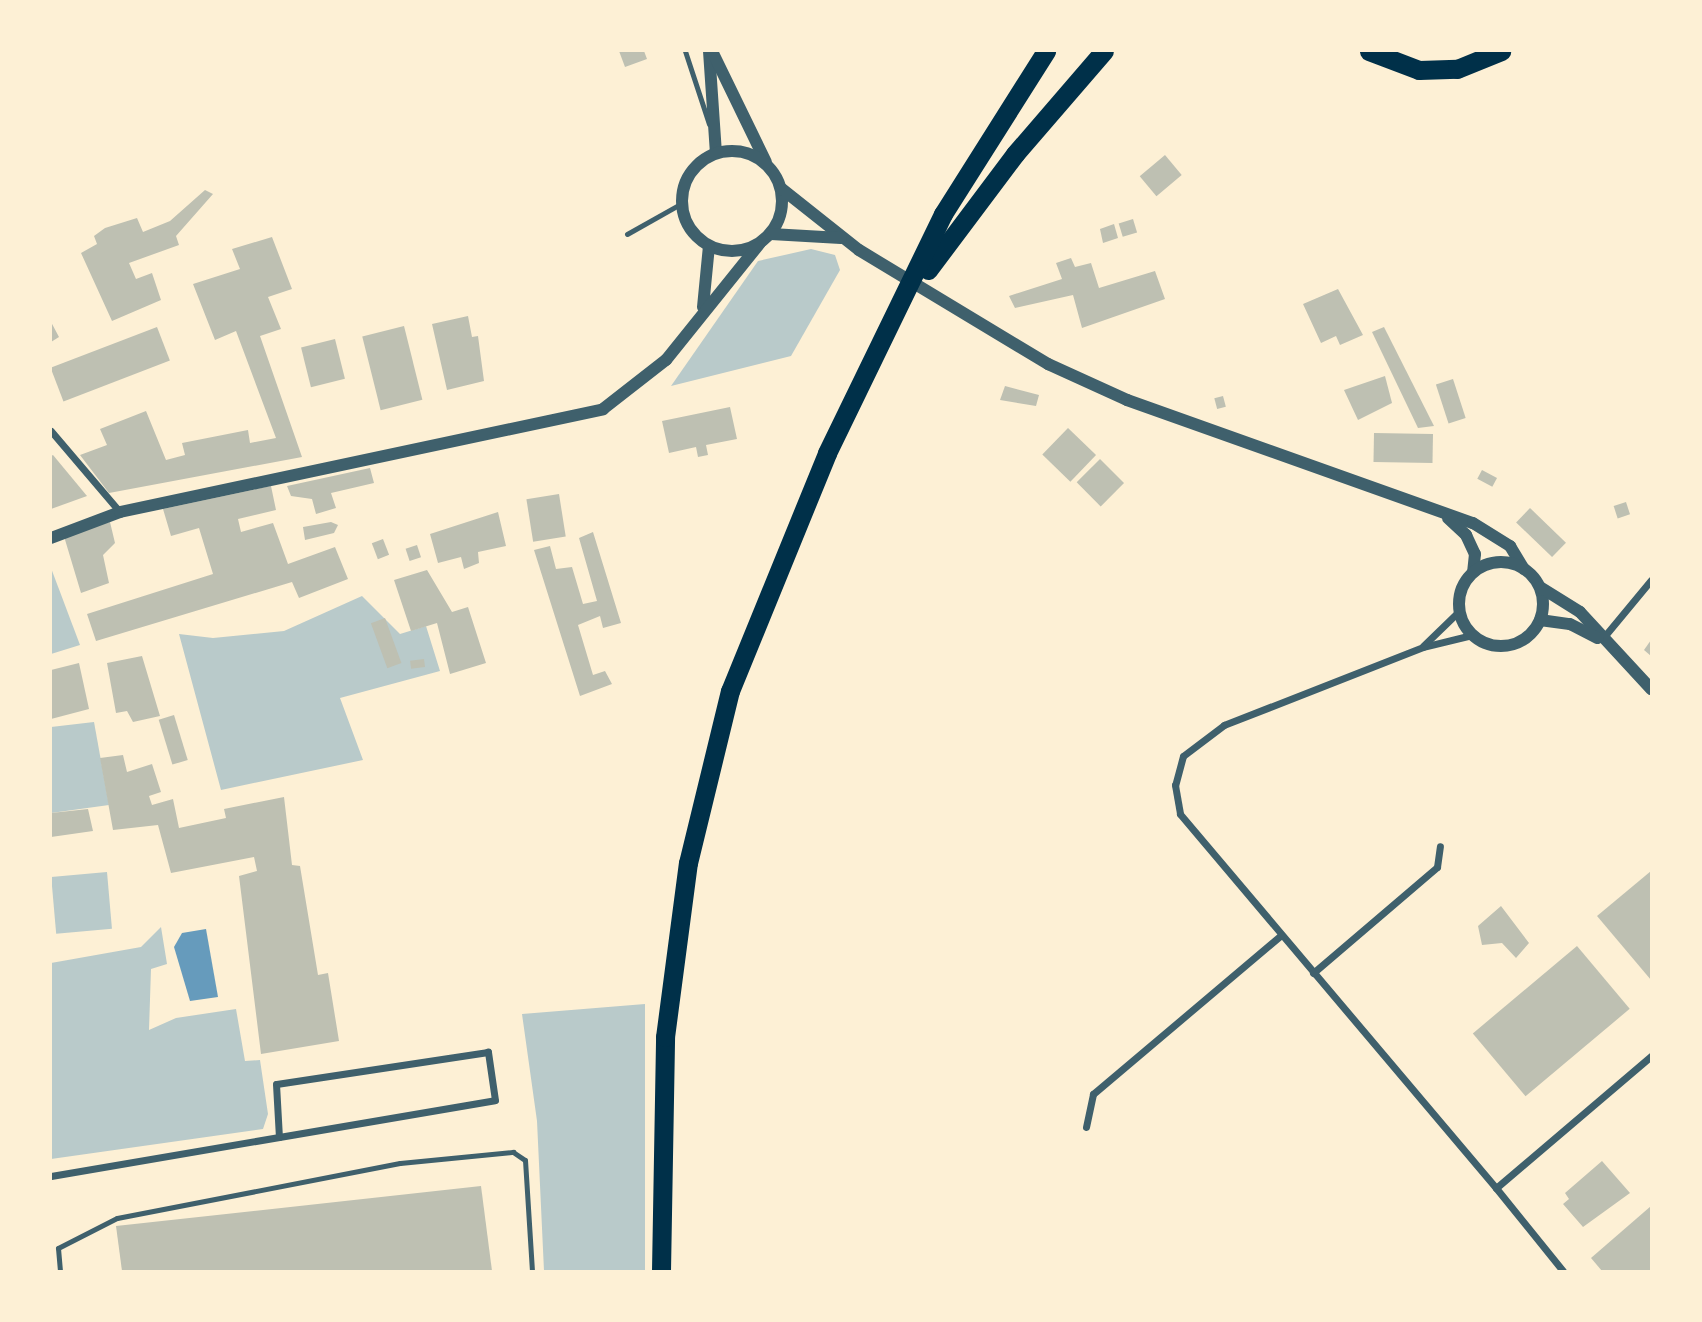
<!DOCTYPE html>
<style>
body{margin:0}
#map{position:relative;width:1702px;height:1322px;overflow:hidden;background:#fdf0d5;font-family:"Roboto Condensed",sans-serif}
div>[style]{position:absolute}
.green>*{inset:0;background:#b9caca;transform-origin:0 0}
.water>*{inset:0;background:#669bbc}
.building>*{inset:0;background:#bec0b2;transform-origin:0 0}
.service>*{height:5px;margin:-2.5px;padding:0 2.5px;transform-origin:2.5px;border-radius:2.5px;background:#3f606c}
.minor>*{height:7px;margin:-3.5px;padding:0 3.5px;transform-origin:3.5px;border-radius:3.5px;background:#3f606c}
.tertiary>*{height:12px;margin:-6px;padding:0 6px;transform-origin:6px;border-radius:6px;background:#3f606c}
.tertiary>.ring{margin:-6px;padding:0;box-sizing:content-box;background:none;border:12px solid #3f606c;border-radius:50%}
.trunk>*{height:19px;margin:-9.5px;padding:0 9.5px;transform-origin:9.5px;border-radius:9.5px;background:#003049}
span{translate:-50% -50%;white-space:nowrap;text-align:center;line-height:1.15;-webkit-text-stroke:5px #fdf0d5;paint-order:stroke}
.frame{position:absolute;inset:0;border:52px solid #fdf0d5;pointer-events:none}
</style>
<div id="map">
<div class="green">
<i style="clip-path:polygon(811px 249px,835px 255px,840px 270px,791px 356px,671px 386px,758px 261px)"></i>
<i style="clip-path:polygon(51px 568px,80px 645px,51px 654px)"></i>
<i style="clip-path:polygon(362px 596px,400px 634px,426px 626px,440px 671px,340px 698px,363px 760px,221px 790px,179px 634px,213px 638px,284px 631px)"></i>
<i style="clip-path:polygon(94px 722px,109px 805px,51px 813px,51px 727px)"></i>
<i style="left:107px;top:872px;width:57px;height:56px;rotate:85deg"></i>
<i style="clip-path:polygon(161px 927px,167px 964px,151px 969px,149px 1030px,176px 1018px,236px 1009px,245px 1061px,260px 1060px,268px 1114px,263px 1129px,51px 1159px,51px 963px,141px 947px)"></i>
<i style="clip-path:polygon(645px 1004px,645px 1271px,544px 1271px,537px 1121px,522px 1014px)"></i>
</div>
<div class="water">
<i style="clip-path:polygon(206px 929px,218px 997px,190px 1001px,174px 947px,182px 933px)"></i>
</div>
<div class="building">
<i style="clip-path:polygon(619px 51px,644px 51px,647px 59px,625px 67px)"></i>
<i style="left:1165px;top:155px;width:26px;height:33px;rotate:50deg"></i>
<i style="clip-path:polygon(205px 190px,213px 194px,176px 236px,179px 245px,129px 263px,136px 279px,152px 273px,161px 300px,112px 321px,81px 253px,97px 244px,94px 236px,105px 228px,137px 218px,143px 232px,170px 221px)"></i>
<i style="left:1133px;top:219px;width:14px;height:15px;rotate:73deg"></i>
<i style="clip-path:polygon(1114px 224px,1118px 238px,1103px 243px,1100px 229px)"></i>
<i style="clip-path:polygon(272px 237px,292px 289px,268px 297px,281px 329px,260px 336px,302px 457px,109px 493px,80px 455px,107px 445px,100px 429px,146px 411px,166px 460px,185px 455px,182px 443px,248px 430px,250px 443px,276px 438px,236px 331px,215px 340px,193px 284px,240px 269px,232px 249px)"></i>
<i style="clip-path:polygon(1071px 258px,1075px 267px,1091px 263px,1099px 288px,1155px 271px,1165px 299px,1082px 328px,1073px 295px,1015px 308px,1009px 296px,1062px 279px,1056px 263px)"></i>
<i style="clip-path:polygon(1338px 289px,1363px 335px,1340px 345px,1336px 336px,1321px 343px,1303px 304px)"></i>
<i style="clip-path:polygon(468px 316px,472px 337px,478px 336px,484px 381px,447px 390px,432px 324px)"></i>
<i style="clip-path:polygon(51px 322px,59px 337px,51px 342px)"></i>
<i style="left:404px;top:326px;width:76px;height:43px;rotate:76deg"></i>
<i style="left:157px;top:327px;width:36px;height:114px;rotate:69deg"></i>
<i style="clip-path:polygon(1384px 327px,1434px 426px,1418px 428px,1372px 332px)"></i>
<i style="left:335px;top:339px;width:41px;height:35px;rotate:76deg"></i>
<i style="clip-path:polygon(1385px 376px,1392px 403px,1358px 420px,1344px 390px)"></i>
<i style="left:1453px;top:379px;width:41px;height:18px;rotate:72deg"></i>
<i style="clip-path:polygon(1005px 386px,1039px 395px,1036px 406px,1000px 400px)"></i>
<i style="left:1223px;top:396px;width:11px;height:9px;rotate:75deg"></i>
<i style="clip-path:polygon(730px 407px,737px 439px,706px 445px,708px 455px,698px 457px,696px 447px,669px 453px,662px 421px)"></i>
<i style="left:1068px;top:428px;width:39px;height:37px;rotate:44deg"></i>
<i style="left:1374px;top:433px;width:59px;height:29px;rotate:1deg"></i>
<i style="clip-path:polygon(53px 455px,87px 496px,51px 509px,51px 456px)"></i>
<i style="left:1100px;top:459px;width:34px;height:33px;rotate:45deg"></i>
<i style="clip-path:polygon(370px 468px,374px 483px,331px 493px,336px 508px,316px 514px,312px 499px,291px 496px,287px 486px)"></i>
<i style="left:1482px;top:470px;width:17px;height:10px;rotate:28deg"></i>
<i style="clip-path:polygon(271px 486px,276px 510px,238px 519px,241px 532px,273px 523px,288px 564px,335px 547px,348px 579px,299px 598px,292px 582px,96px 641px,87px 614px,213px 574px,199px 528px,171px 536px,163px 509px)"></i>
<i style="left:559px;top:494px;width:43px;height:33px;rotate:81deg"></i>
<i style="left:1626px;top:502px;width:13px;height:13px;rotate:72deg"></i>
<i style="left:1530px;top:508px;width:50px;height:20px;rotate:44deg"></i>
<i style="clip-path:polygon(498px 512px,506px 546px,478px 552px,479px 563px,464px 569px,461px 557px,438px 563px,430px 534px)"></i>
<i style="clip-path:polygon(110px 522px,115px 543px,103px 555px,109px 583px,81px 593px,63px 533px)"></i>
<i style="clip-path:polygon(331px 522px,338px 525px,334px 533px,305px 540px,303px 527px)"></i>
<i style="clip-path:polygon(593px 532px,621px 623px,603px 628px,600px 616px,578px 625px,593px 675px,605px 671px,612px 684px,580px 696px,534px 550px,550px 546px,556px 569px,572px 567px,583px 604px,597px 601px,579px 538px)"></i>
<i style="left:383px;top:539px;width:17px;height:12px;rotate:69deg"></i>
<i style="left:417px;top:545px;width:13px;height:12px;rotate:72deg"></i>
<i style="clip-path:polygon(427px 570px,452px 612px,468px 607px,486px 663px,450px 674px,437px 623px,411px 631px,394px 580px)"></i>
<i style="left:385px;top:618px;width:48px;height:15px;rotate:70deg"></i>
<i style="clip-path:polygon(1651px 640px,1651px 656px,1644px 650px)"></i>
<i style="clip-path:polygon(142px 656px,160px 716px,133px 722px,127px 711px,116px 713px,107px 663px)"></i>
<i style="left:424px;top:659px;width:8px;height:14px;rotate:83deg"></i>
<i style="clip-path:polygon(79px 663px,89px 709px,51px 719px,51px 670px)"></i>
<i style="left:174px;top:715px;width:47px;height:16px;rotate:73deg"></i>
<i style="clip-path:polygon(123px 755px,127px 772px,152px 764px,161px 792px,149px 796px,152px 805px,173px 799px,179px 828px,226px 818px,224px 809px,284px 797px,292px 865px,300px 866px,318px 975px,328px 973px,339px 1041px,261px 1054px,239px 876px,257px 871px,254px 857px,171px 873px,158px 825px,113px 830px,100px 758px)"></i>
<i style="clip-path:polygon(88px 809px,93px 831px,51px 837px,51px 813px)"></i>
<i style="clip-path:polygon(1651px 871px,1651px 980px,1597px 916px)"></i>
<i style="clip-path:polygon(1501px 906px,1529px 943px,1516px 958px,1502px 943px,1482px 945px,1478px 926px)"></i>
<i style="left:1577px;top:946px;width:82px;height:136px;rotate:50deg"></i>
<i style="clip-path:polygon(1602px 1161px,1630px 1193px,1583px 1227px,1563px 1204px,1569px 1199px,1565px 1193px)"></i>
<i style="clip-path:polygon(481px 1186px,492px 1271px,122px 1271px,116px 1226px)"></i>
<i style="clip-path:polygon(1651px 1206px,1651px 1271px,1602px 1271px,1591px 1258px)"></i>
</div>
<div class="service">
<i style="left:685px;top:51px;width:77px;rotate:71.8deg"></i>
<i style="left:627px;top:234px;width:63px;rotate:-29.4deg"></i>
<i style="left:60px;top:1271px;width:23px;rotate:-95deg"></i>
<i style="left:58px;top:1248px;width:66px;rotate:-27deg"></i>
<i style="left:117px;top:1218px;width:288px;rotate:-11deg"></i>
<i style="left:400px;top:1163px;width:114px;rotate:-5.6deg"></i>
<i style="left:513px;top:1152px;width:14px;rotate:34deg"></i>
<i style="left:525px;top:1160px;width:111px;rotate:86.4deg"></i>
</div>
<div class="minor">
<i style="left:51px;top:431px;width:106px;rotate:49.6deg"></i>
<i style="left:1472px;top:635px;width:50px;rotate:166.2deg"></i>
<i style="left:1423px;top:647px;width:214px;rotate:158.6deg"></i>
<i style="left:1224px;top:725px;width:51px;rotate:142.9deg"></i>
<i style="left:1183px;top:756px;width:30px;rotate:105deg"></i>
<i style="left:1175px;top:785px;width:29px;rotate:80deg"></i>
<i style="left:1180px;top:814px;width:490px;rotate:49.8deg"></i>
<i style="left:1603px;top:638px;width:75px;rotate:-50.4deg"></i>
<i style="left:1423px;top:646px;width:50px;rotate:-44.2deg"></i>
<i style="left:1313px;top:973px;width:163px;rotate:-40.5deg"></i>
<i style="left:1437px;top:867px;width:21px;rotate:-82deg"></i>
<i style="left:1086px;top:1127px;width:34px;rotate:-78deg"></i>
<i style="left:1093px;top:1094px;width:246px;rotate:-40.2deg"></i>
<i style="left:51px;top:1176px;width:450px;rotate:-9.7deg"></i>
<i style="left:495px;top:1100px;width:49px;rotate:-98.3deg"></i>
<i style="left:488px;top:1052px;width:214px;rotate:171.4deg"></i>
<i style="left:276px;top:1084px;width:53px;rotate:86.8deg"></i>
<i style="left:1563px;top:1271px;width:107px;rotate:-128.9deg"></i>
<i style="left:1496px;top:1188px;width:204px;rotate:-40.4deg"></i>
</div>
<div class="tertiary">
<i style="left:709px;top:51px;width:102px;rotate:86.1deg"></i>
<i style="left:712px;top:51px;width:123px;rotate:64.1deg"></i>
<i class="ring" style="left:682px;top:151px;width:88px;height:88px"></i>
<i style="left:782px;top:189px;width:98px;rotate:38.4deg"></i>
<i style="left:859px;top:250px;width:221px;rotate:31.1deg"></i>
<i style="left:1048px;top:364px;width:87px;rotate:24.5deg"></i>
<i style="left:1127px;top:400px;width:367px;rotate:19.6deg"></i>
<i style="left:1473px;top:523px;width:44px;rotate:31.9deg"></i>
<i style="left:1510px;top:546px;width:27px;rotate:59deg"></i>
<i style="left:771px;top:234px;width:70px;rotate:3.3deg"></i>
<i style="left:703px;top:307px;width:61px;rotate:-84.4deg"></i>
<i style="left:1448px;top:518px;width:25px;rotate:43deg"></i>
<i style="left:1466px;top:535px;width:21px;rotate:65deg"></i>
<i style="left:1475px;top:554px;width:18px;rotate:96deg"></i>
<i style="left:51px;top:538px;width:74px;rotate:-20.6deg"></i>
<i style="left:120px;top:512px;width:494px;rotate:-12deg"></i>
<i style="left:603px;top:409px;width:80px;rotate:-37.9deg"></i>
<i style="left:666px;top:360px;width:150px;rotate:-51.2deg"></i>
<i class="ring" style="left:1459px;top:562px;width:72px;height:72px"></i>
<i style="left:1540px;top:587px;width:47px;rotate:32deg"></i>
<i style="left:1580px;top:612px;width:105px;rotate:47.3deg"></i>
<i style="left:1540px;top:620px;width:30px;rotate:8deg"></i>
<i style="left:1570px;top:624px;width:31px;rotate:27deg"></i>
</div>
<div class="trunk">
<i style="left:1369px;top:51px;width:53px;rotate:20.8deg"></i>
<i style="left:1419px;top:70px;width:38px;rotate:-2deg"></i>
<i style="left:1457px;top:69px;width:48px;rotate:-22.2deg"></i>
<i style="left:928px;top:270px;width:145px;rotate:-53.1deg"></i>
<i style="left:1015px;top:154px;width:136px;rotate:-49.2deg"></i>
<i style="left:661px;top:1271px;width:234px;rotate:-89deg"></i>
<i style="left:665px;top:1037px;width:176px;rotate:-82.5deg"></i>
<i style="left:688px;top:863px;width:177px;rotate:-76.3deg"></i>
<i style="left:730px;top:691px;width:257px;rotate:-67.8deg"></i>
<i style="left:827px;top:453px;width:266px;rotate:-64.1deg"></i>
<i style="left:943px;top:214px;width:193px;rotate:-57.7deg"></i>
</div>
<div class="frame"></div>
</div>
